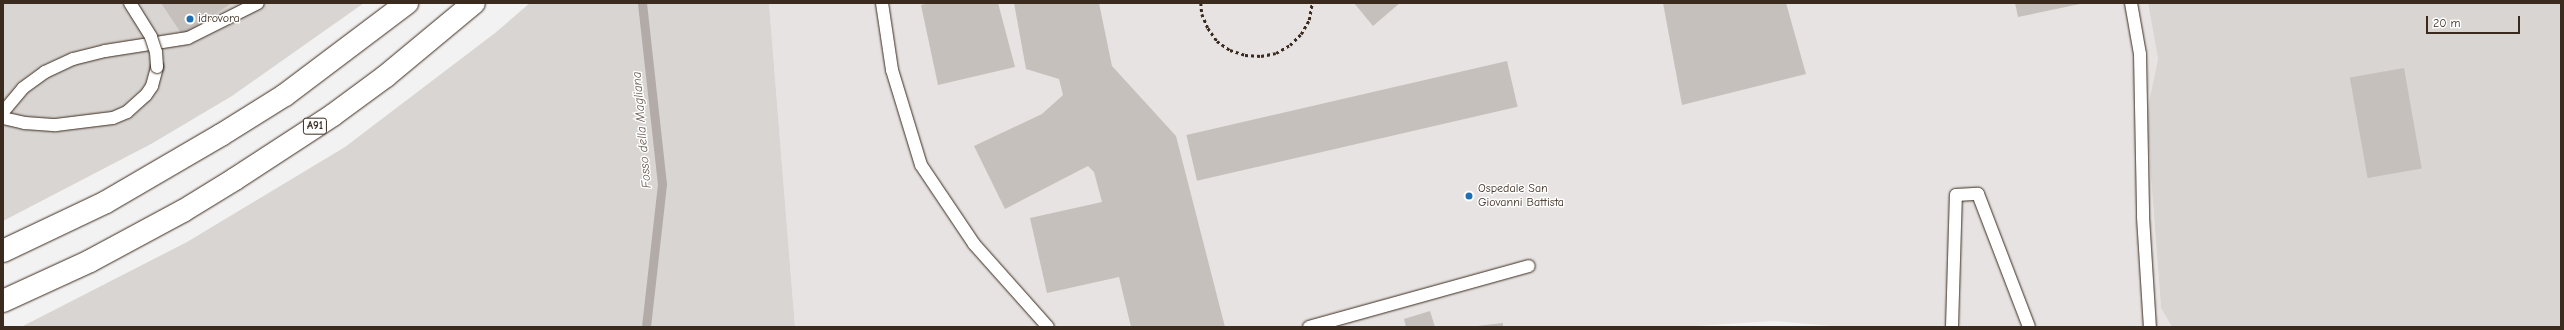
<!DOCTYPE html>
<style>
body{margin:0}
#map{position:relative;width:2564px;height:330px;overflow:hidden;background:#f3f2f2;font-family:"Comic Neue",sans-serif}
div>[style]{position:absolute}
.built>*{inset:0;background:#e6e3e2}
.green>*{inset:0;background:#d8d5d2}
.stream>*{height:9px;margin:-4.5px;padding:0 4.5px;transform-origin:4.5px;border-radius:4.5px;background:#b2aba7}
.building>*{inset:0;background:#c6c0bd;transform-origin:0 0}
.path>*{height:2.5px;margin-top:-1.25px;transform-origin:0;background:repeating-linear-gradient(90deg,#3b2a1e 0 3px,transparent 0 6px)}
.roads{filter:drop-shadow(0 0 1px #3b2a1e) drop-shadow(0 0 1px #3b2a1e)}
.service>*{height:12px;margin:-6px;padding:0 6px;transform-origin:6px;border-radius:6px;background:#fff}
.motorway>*{height:22px;margin:-11px;padding:0 11px;transform-origin:11px;border-radius:11px;background:#fff}
.bridges{filter:drop-shadow(0 0 1px #3b2a1e) drop-shadow(0 0 1px #3b2a1e)}
.service-bridge>*{height:12px;margin:-6px;padding:0 6px;transform-origin:6px;border-radius:6px;background:#fff}
.dots>*{width:11px;height:11px;translate:-50% -50%;box-sizing:border-box;border:2px solid #fff;border-radius:50%}
span{translate:-50% -50%;white-space:nowrap;text-align:center;line-height:1.15;-webkit-text-stroke:3px #fff;paint-order:stroke}
.shield-label span{padding:1px 3px;background:#fff;border:1px solid;border-radius:3px;-webkit-text-stroke-width:0}
.shield-label{font-size:11px;color:#3b2a1e;font-weight:700}
.poi-label{font-size:12px;color:#3b2a1e}
.left{translate:0 -50%;text-align:left}
.water-label{font-size:13px;color:#65574e;font-style:italic}
.frame{position:absolute;inset:0;border:4px solid #3b2a1e;pointer-events:none}
.scale{position:absolute;left:2426px;top:16px;width:94px;height:18px;box-sizing:border-box;border:2px solid #3b2a1e;border-top:0;padding-left:5px;font-size:12px;line-height:14px;white-space:nowrap;color:#3b2a1e;-webkit-text-stroke:3px #fff;paint-order:stroke}
</style>
<div id="map">
<div class="built">
<i style="clip-path:polygon(769px 3px,2148px 3px,2158px 59px,2148px 106px,2148px 138px,2161px 308px,2172px 327px,1842px 327px,1774px 321px,1679px 327px,795px 327px)"></i>
</div>
<div class="green">
<i style="clip-path:polygon(3px 3px,364px 3px,232px 96px,151px 144px,3px 221px)"></i>
<i style="clip-path:polygon(530px 3px,769px 3px,795px 327px,21px 327px,187px 242px,345px 147px,495px 33px)"></i>
<i style="clip-path:polygon(2148px 3px,2561px 3px,2561px 327px,2172px 327px,2161px 308px,2148px 138px,2148px 106px,2158px 59px)"></i>
</div>
<div class="stream">
<i style="left:642px;top:3px;width:182px;rotate:83.7deg"></i>
<i style="left:662px;top:184px;width:144px;rotate:96.4deg"></i>
</div>
<div class="building">
<i style="clip-path:polygon(161px 3px,232px 3px,183px 36px)"></i>
<i style="clip-path:polygon(930px 3px,998px 3px,1015px 67px,938px 85px,921px 5px)"></i>
<i style="clip-path:polygon(1014px 3px,1099px 3px,1112px 66px,1176px 136px,1225px 327px,1131px 327px,1119px 277px,1047px 293px,1030px 218px,1102px 202px,1094px 172px,1088px 166px,1005px 209px,974px 146px,1042px 114px,1063px 95px,1059px 79px,1026px 69px)"></i>
<i style="clip-path:polygon(1354px 3px,1400px 3px,1373px 26px)"></i>
<i style="clip-path:polygon(1663px 3px,1786px 3px,1806px 74px,1682px 105px)"></i>
<i style="clip-path:polygon(2015px 3px,2080px 3px,2080px 4px,2018px 17px)"></i>
<i style="left:1507px;top:61px;width:47px;height:329px;rotate:77deg"></i>
<i style="left:2404px;top:68px;width:102px;height:55px;rotate:80deg"></i>
<i style="clip-path:polygon(1430px 311px,1435px 327px,1406px 327px,1404px 319px)"></i>
<i style="clip-path:polygon(1503px 323px,1503px 327px,1477px 327px,1477px 326px)"></i>
</div>
<div class="path">
<i style="left:1201px;top:3px;width:11px;rotate:85deg"></i>
<i style="left:1202px;top:14px;width:15px;rotate:67deg"></i>
<i style="left:1208px;top:28px;width:16px;rotate:55deg"></i>
<i style="left:1217px;top:41px;width:16px;rotate:35deg"></i>
<i style="left:1230px;top:50px;width:16px;rotate:18deg"></i>
<i style="left:1245px;top:55px;width:16px;rotate:4deg"></i>
<i style="left:1261px;top:56px;width:15px;rotate:-11deg"></i>
<i style="left:1276px;top:53px;width:16px;rotate:-30deg"></i>
<i style="left:1290px;top:45px;width:16px;rotate:-45deg"></i>
<i style="left:1301px;top:34px;width:16px;rotate:-60deg"></i>
<i style="left:1309px;top:20px;width:17px;rotate:-80deg"></i>
</div>
<div class="roads">
<div class="service">
<i style="left:882px;top:3px;width:68px;rotate:81.5deg"></i>
<i style="left:892px;top:70px;width:99px;rotate:73deg"></i>
<i style="left:921px;top:165px;width:95px;rotate:56.1deg"></i>
<i style="left:974px;top:244px;width:111px;rotate:48.3deg"></i>
<i style="left:2131px;top:3px;width:52px;rotate:80deg"></i>
<i style="left:2140px;top:54px;width:163px;rotate:88.9deg"></i>
<i style="left:2143px;top:217px;width:110px;rotate:86.4deg"></i>
<i style="left:3px;top:112px;width:31px;rotate:-50deg"></i>
<i style="left:23px;top:88px;width:27px;rotate:-36deg"></i>
<i style="left:45px;top:72px;width:31px;rotate:-25deg"></i>
<i style="left:73px;top:59px;width:33px;rotate:-14deg"></i>
<i style="left:105px;top:51px;width:84px;rotate:-8.9deg"></i>
<i style="left:188px;top:38px;width:78px;rotate:-26.6deg"></i>
<i style="left:3px;top:118px;width:23px;rotate:13deg"></i>
<i style="left:25px;top:123px;width:31px;rotate:4deg"></i>
<i style="left:56px;top:125px;width:57px;rotate:-7deg"></i>
<i style="left:113px;top:118px;width:15px;rotate:-23deg"></i>
<i style="left:127px;top:112px;width:25px;rotate:-42deg"></i>
<i style="left:146px;top:95px;width:11px;rotate:-56deg"></i>
<i style="left:152px;top:86px;width:20px;rotate:-75deg"></i>
<i style="left:1309px;top:327px;width:228px;rotate:-15.5deg"></i>
<i style="left:1952px;top:327px;width:132px;rotate:-88.3deg"></i>
<i style="left:1956px;top:195px;width:22px;rotate:-3deg"></i>
<i style="left:1978px;top:194px;width:142px;rotate:69deg"></i>
</div>
<div class="motorway">
<i style="left:3px;top:251px;width:114px;rotate:-25.4deg"></i>
<i style="left:106px;top:202px;width:133px;rotate:-30.2deg"></i>
<i style="left:221px;top:135px;width:75px;rotate:-32deg"></i>
<i style="left:285px;top:95px;width:153px;rotate:-37deg"></i>
<i style="left:3px;top:301px;width:96px;rotate:-24.7deg"></i>
<i style="left:90px;top:261px;width:106px;rotate:-28.3deg"></i>
<i style="left:183px;top:211px;width:61px;rotate:-31.6deg"></i>
<i style="left:235px;top:179px;width:117px;rotate:-33.1deg"></i>
<i style="left:333px;top:115px;width:66px;rotate:-36.3deg"></i>
<i style="left:386px;top:76px;width:114px;rotate:-39.7deg"></i>
</div>
</div>
<div class="bridges">
<div class="service-bridge">
<i style="left:130px;top:3px;width:40px;rotate:58deg"></i>
<i style="left:151px;top:37px;width:16px;rotate:72deg"></i>
<i style="left:156px;top:52px;width:15px;rotate:86deg"></i>
</div>
</div>
<div class="dots">
<i style="left:190px;top:19px;background:#1f6fb2"></i>
<i style="left:1469px;top:196px;background:#1f6fb2"></i>
</div>
<div class="shield-label">
<span style="left:315px;top:126px">A91</span>
</div>
<div class="poi-label">
<span class="left" style="left:198px;top:19px">idrovora</span>
<span class="left" style="left:1478px;top:196px">Ospedale San<br>Giovanni Battista</span>
</div>
<div class="water-label">
<span style="left:642px;top:130px;rotate:-95deg">Fosso della Magliana</span>
</div>
<div class="frame"></div>
<div class="scale">20 m</div>
</div>
